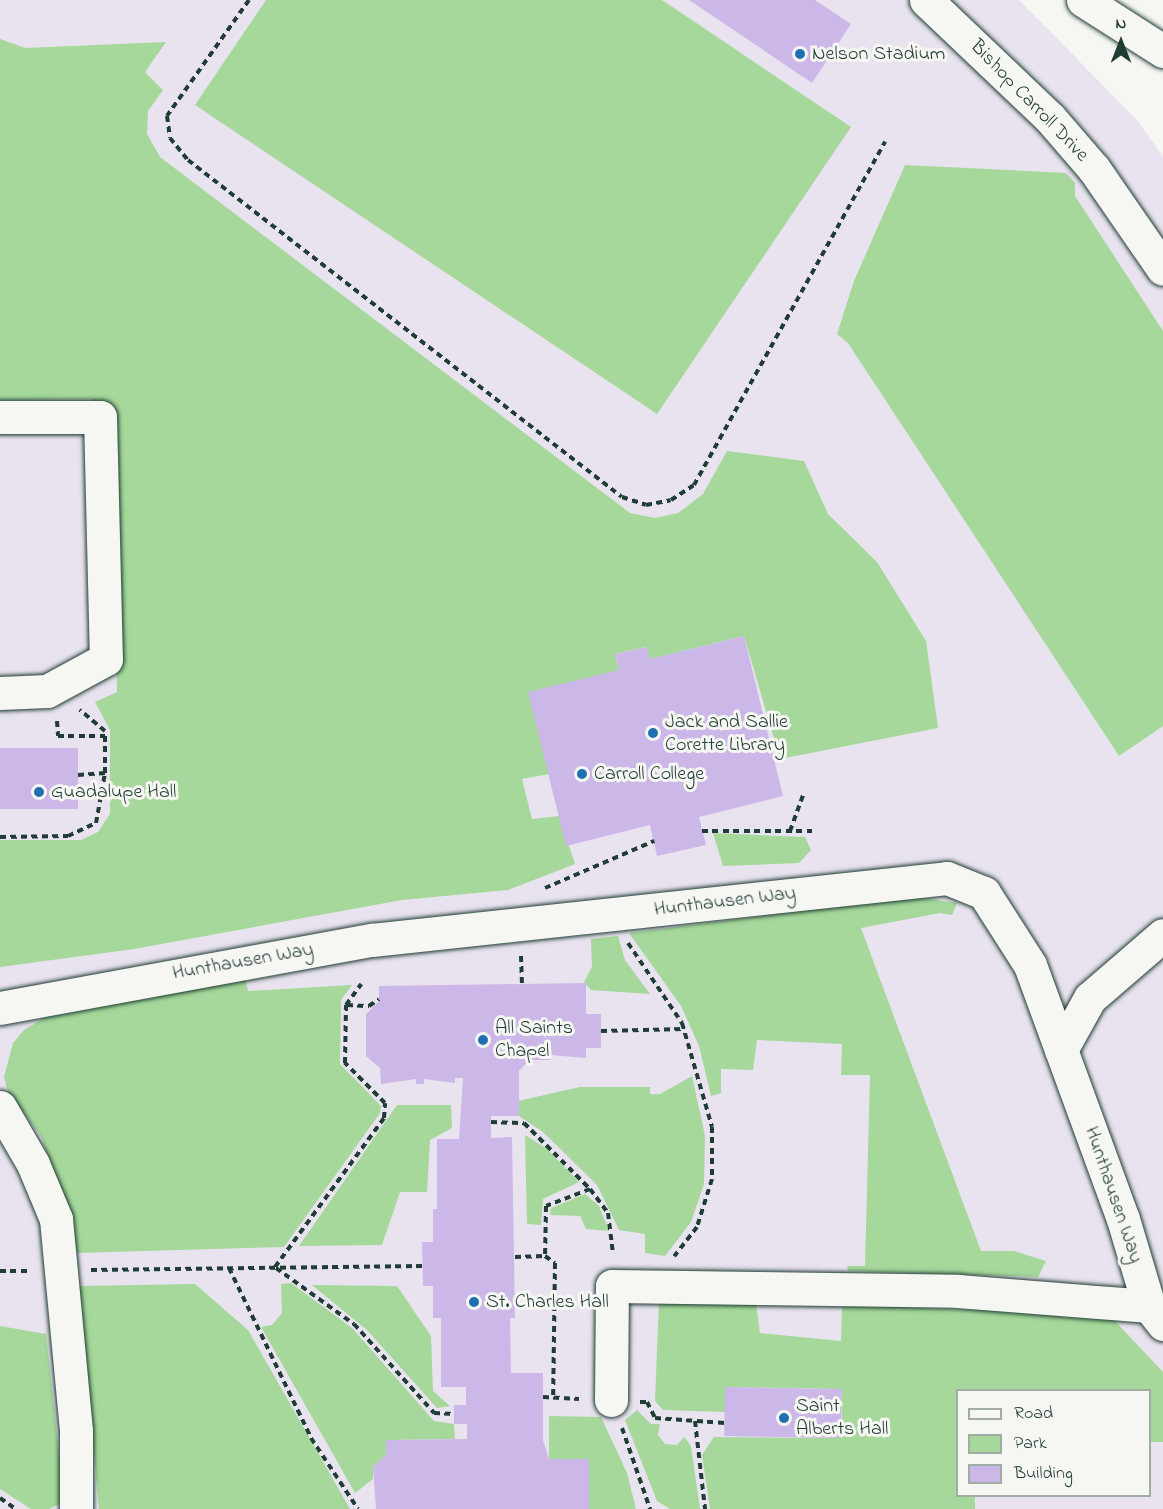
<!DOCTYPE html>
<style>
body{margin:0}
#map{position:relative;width:1163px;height:1509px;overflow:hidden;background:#f6f6f2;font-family:"Indie Flower",sans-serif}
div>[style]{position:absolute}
.built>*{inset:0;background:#e9e3ef}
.green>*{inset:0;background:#a5d89a}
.building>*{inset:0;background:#ccb8e8;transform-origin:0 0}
.path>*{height:4px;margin-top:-2px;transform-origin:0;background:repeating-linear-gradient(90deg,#1f3d34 0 6px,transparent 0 10.5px)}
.roads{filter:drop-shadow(0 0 2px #1f3d34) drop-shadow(0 0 2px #1f3d34)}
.minor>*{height:33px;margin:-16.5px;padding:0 16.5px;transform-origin:16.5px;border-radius:16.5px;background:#f6f6f2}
.dots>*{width:16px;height:16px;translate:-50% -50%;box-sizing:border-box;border:3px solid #f6f6f2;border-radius:50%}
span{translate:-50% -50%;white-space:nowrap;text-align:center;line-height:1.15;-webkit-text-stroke:6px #f6f6f2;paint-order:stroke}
.poi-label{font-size:20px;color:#1f3d34}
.left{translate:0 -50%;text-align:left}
.street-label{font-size:20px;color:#1f3d34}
.legend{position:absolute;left:956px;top:1389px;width:195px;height:108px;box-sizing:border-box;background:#f6f6f2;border:2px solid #a0aca6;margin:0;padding:8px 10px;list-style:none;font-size:18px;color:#1f3d34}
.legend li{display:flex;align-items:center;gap:12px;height:30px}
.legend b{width:30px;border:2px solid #a0aca6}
.north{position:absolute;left:1091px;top:12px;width:60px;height:60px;-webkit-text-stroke:4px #f6f6f2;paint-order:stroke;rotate:0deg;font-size:16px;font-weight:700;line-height:24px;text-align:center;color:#1f3d34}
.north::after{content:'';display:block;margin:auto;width:21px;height:27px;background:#1f3d34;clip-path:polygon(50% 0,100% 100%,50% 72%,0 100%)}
</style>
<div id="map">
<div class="built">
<i style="clip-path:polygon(evenodd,0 0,1019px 0,1137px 120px,1163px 157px,1163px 1509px,0 1509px,0 0,958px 1390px,1150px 1390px,1150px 1496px,958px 1496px,958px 1390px)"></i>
</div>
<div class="green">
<i style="clip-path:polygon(266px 0,662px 0,851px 127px,657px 414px,195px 105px)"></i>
<i style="clip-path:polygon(0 39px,25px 48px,166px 42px,145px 72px,163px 90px,148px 111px,147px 134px,160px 157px,630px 513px,655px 518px,678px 513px,703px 494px,727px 451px,804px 461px,828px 514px,877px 562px,926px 641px,938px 728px,780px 759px,744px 636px,650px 659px,646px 647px,615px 654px,619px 670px,549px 774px,522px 779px,532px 819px,559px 816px,575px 864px,508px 890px,402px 900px,134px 949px,0 967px,0 840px,81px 840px,98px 832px,110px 814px,110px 730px,95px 702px,117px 692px,112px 412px,90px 399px,0 400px)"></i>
<i style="clip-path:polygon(905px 165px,1066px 173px,1075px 183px,1075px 196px,1163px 331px,1163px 726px,1119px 756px,848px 343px,837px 334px,854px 281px)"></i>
<i style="clip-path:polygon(713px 833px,805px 837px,811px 850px,799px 863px,723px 866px)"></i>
<i style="clip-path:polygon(916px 897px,957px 903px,952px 915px,940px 913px,861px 928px,981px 1251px,1014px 1251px,1046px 1261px,1038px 1277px,848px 1271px,847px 1266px,865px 1266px,870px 1075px,841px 1075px,842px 1044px,757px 1040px,753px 1070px,721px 1069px,721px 1093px,711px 1096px,699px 1046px,681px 1006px,629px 933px)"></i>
<i style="clip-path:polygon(618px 936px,625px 960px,650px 994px,591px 990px,584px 982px,592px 967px,591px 939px)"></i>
<i style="clip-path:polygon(245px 977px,248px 991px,352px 985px,341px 1000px,340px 1064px,381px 1106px,380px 1113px,284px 1247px,77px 1253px,68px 1214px,41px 1136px,8px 1092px,4px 1077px,13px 1043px,24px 1030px,56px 1011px)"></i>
<i style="clip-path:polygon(692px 1076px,705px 1136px,704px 1184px,691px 1222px,665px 1256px,645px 1253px,645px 1234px,619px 1230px,597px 1185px,543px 1132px,519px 1116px,518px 1101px,580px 1087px,650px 1087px,650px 1094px,660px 1094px)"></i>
<i style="clip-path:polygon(397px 1105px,451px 1105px,452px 1128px,430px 1140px,427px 1192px,400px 1192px,382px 1245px,299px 1246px)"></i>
<i style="clip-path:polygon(525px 1135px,547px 1149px,579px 1182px,543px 1199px,541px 1225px,527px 1224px)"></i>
<i style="clip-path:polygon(585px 1194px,599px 1206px,609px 1231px,586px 1229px,580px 1216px,550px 1215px,551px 1208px)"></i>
<i style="clip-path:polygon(291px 1283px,352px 1328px,434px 1421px,454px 1424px,455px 1439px,386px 1440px,386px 1455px,373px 1467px,373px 1479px,355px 1493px,261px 1327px,272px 1325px,282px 1313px,281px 1284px)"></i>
<i style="clip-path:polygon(195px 1284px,248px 1330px,350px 1509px,99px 1509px,79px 1286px)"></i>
<i style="clip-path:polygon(312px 1285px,397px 1286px,431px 1336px,433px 1391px,450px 1406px,437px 1408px,367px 1330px)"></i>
<i style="clip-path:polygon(659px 1300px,756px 1303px,760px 1333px,841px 1341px,842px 1305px,1079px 1314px,1115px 1321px,1163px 1372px,1163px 1442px,1150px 1442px,1150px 1390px,958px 1390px,958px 1496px,975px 1496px,975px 1509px,710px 1509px,702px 1455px,714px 1437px,842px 1438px,842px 1389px,726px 1387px,725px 1412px,663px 1410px,655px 1401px)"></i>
<i style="clip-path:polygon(0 1326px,46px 1334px,63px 1490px,61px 1503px,49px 1509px,31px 1509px,0 1489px)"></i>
<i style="clip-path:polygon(637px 1410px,651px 1424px,660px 1424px,658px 1435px,665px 1444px,677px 1445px,684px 1437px,691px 1446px,700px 1509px,670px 1509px,657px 1501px,625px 1420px)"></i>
<i style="clip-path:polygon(549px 1416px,601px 1417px,627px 1473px,636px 1509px,589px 1509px,589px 1459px,549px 1459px)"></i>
</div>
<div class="building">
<i style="clip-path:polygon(689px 0,815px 0,851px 24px,812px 83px)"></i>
<i style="clip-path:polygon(744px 636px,783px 796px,699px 817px,706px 845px,657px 856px,650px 825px,566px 846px,528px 692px,619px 670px,615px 654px,647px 647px,650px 659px)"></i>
<i style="left:0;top:748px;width:78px;height:61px"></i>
<i style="clip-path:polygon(586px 983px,586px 1014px,601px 1014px,601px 1048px,586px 1048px,586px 1058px,550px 1055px,550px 1060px,529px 1060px,519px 1071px,519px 1116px,491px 1116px,491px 1138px,512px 1137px,515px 1318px,510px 1318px,511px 1373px,543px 1373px,543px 1440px,549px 1459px,589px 1459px,589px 1509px,376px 1509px,373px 1467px,386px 1455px,386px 1440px,467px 1439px,467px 1424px,454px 1424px,454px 1405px,466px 1405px,466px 1387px,441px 1387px,441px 1318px,433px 1318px,433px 1286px,423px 1286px,422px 1242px,433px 1242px,433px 1209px,437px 1209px,437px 1139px,459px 1139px,463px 1078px,455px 1078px,455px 1083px,424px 1079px,424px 1084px,416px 1084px,416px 1079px,381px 1084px,380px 1068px,366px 1056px,366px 1014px,379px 1001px,379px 986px)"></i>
<i style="left:725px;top:1387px;width:117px;height:49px;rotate:1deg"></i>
</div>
<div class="path">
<i style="left:249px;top:0;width:142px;rotate:125.3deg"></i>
<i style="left:167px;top:116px;width:22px;rotate:82deg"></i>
<i style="left:170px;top:138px;width:28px;rotate:51deg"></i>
<i style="left:188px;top:160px;width:549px;rotate:37.83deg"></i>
<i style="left:622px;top:497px;width:25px;rotate:18deg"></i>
<i style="left:646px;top:505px;width:25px;rotate:-11deg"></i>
<i style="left:671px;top:500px;width:27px;rotate:-33deg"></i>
<i style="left:694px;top:485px;width:393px;rotate:-60.9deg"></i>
<i style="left:57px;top:721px;width:15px;rotate:86deg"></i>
<i style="left:58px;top:736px;width:47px"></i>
<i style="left:78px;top:775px;width:27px;rotate:-4deg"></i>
<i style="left:702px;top:831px;width:110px"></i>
<i style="left:790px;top:831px;width:38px;rotate:-70deg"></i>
<i style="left:0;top:837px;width:68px;rotate:-0.8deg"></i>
<i style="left:68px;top:836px;width:31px;rotate:-25deg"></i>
<i style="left:96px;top:823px;width:51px;rotate:-79.8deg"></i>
<i style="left:105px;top:773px;width:42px;rotate:-90deg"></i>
<i style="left:105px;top:731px;width:33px;rotate:-140deg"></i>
<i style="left:545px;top:888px;width:119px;rotate:-23.3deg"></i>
<i style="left:628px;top:943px;width:97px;rotate:56deg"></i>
<i style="left:682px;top:1023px;width:108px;rotate:73.9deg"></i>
<i style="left:712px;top:1127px;width:52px;rotate:90deg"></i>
<i style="left:712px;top:1179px;width:50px;rotate:107.4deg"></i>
<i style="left:697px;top:1227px;width:37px;rotate:128deg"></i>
<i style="left:521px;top:956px;width:27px;rotate:88deg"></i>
<i style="left:347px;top:1005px;width:22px;rotate:3deg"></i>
<i style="left:369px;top:1006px;width:12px;rotate:-35deg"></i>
<i style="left:601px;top:1031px;width:83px;rotate:-1.4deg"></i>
<i style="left:491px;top:1122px;width:33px;rotate:2deg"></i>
<i style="left:524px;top:1123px;width:93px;rotate:45deg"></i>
<i style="left:590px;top:1189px;width:47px;rotate:158.9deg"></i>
<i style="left:546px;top:1206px;width:50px;rotate:91.1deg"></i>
<i style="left:590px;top:1189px;width:30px;rotate:53deg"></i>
<i style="left:608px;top:1213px;width:41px;rotate:83deg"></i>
<i style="left:515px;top:1257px;width:30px;rotate:-2deg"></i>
<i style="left:545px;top:1256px;width:12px;rotate:35deg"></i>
<i style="left:555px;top:1263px;width:135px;rotate:90.8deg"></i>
<i style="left:275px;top:1267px;width:185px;rotate:-53.8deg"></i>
<i style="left:384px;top:1118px;width:15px;rotate:-86deg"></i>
<i style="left:385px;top:1103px;width:57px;rotate:-135deg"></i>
<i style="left:345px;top:1063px;width:58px;rotate:-89deg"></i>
<i style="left:346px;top:1005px;width:26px;rotate:-54deg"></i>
<i style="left:229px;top:1268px;width:189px;rotate:64.2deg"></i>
<i style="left:311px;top:1438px;width:85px;rotate:56.5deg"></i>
<i style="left:276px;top:1268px;width:96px;rotate:35.7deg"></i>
<i style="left:354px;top:1324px;width:120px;rotate:48deg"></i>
<i style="left:434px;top:1413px;width:20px;rotate:3deg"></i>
<i style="left:91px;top:1270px;width:332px;rotate:-0.7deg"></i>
<i style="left:0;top:1271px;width:29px"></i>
<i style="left:543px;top:1397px;width:36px;rotate:3deg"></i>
<i style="left:640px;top:1402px;width:7px"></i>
<i style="left:647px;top:1402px;width:18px;rotate:63deg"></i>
<i style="left:655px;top:1418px;width:70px;rotate:4.1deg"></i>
<i style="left:695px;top:1421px;width:89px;rotate:83.5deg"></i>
<i style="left:622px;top:1428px;width:86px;rotate:70.9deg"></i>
<i style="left:0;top:1498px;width:19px;rotate:35deg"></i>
</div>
<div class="roads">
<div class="minor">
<i style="left:926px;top:0;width:171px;rotate:43.6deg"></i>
<i style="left:1050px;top:118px;width:67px;rotate:49.2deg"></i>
<i style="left:1094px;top:169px;width:121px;rotate:55.4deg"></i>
<i style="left:1083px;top:0;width:95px;rotate:32.5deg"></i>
<i style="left:0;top:417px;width:100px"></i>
<i style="left:100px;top:417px;width:242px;rotate:88.6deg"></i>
<i style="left:106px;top:659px;width:67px;rotate:151.5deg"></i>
<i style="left:47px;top:691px;width:47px;rotate:177.6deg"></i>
<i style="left:0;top:1008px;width:378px;rotate:-10.4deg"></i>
<i style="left:372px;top:940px;width:578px;rotate:-6.15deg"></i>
<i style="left:947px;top:878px;width:40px;rotate:22deg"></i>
<i style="left:984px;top:893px;width:85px;rotate:57.4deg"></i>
<i style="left:1030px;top:965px;width:270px;rotate:69.9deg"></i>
<i style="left:1123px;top:1219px;width:91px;rotate:73.4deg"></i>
<i style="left:1149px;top:1306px;width:23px;rotate:52deg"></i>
<i style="left:1061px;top:1050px;width:60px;rotate:-60.9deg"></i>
<i style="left:1090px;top:998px;width:96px;rotate:-40.8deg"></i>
<i style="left:0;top:1107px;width:66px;rotate:59.9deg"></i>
<i style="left:33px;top:1164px;width:60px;rotate:67.3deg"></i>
<i style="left:56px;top:1219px;width:213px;rotate:84.6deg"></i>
<i style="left:76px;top:1431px;width:78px;rotate:90deg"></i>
<i style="left:611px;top:1400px;width:114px;rotate:-89.5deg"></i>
<i style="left:612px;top:1286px;width:346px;rotate:0.8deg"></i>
<i style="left:958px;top:1291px;width:192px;rotate:4.5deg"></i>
</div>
</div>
<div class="dots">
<i style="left:800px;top:54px;background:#1f6fb2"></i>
<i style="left:653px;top:733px;background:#1f6fb2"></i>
<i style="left:582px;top:774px;background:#1f6fb2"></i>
<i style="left:39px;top:792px;background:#1f6fb2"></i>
<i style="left:483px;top:1040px;background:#1f6fb2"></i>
<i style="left:474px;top:1302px;background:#1f6fb2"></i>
<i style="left:784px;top:1418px;background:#1f6fb2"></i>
</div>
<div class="poi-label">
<span class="left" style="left:812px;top:54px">Nelson Stadium</span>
<span class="left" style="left:665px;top:734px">Jack and Sallie<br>Corette Library</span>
<span class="left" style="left:594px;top:774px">Carroll College</span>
<span class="left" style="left:51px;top:792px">Guadalupe Hall</span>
<span class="left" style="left:495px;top:1040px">All Saints<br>Chapel</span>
<span class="left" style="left:486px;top:1302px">St. Charles Hall</span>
<span class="left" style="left:796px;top:1418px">Saint<br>Alberts Hall</span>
</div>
<div class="street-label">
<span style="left:1029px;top:101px;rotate:46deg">Bishop Carroll Drive</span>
<span style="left:725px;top:902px;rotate:-7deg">Hunthausen Way</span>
<span style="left:243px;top:962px;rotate:-10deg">Hunthausen Way</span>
<span style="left:1113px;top:1195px;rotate:71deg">Hunthausen Way</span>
</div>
<ul class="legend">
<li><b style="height:8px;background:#f6f6f2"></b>Road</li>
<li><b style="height:16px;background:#a5d89a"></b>Park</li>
<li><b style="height:16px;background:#ccb8e8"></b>Building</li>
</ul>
<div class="north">N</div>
</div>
